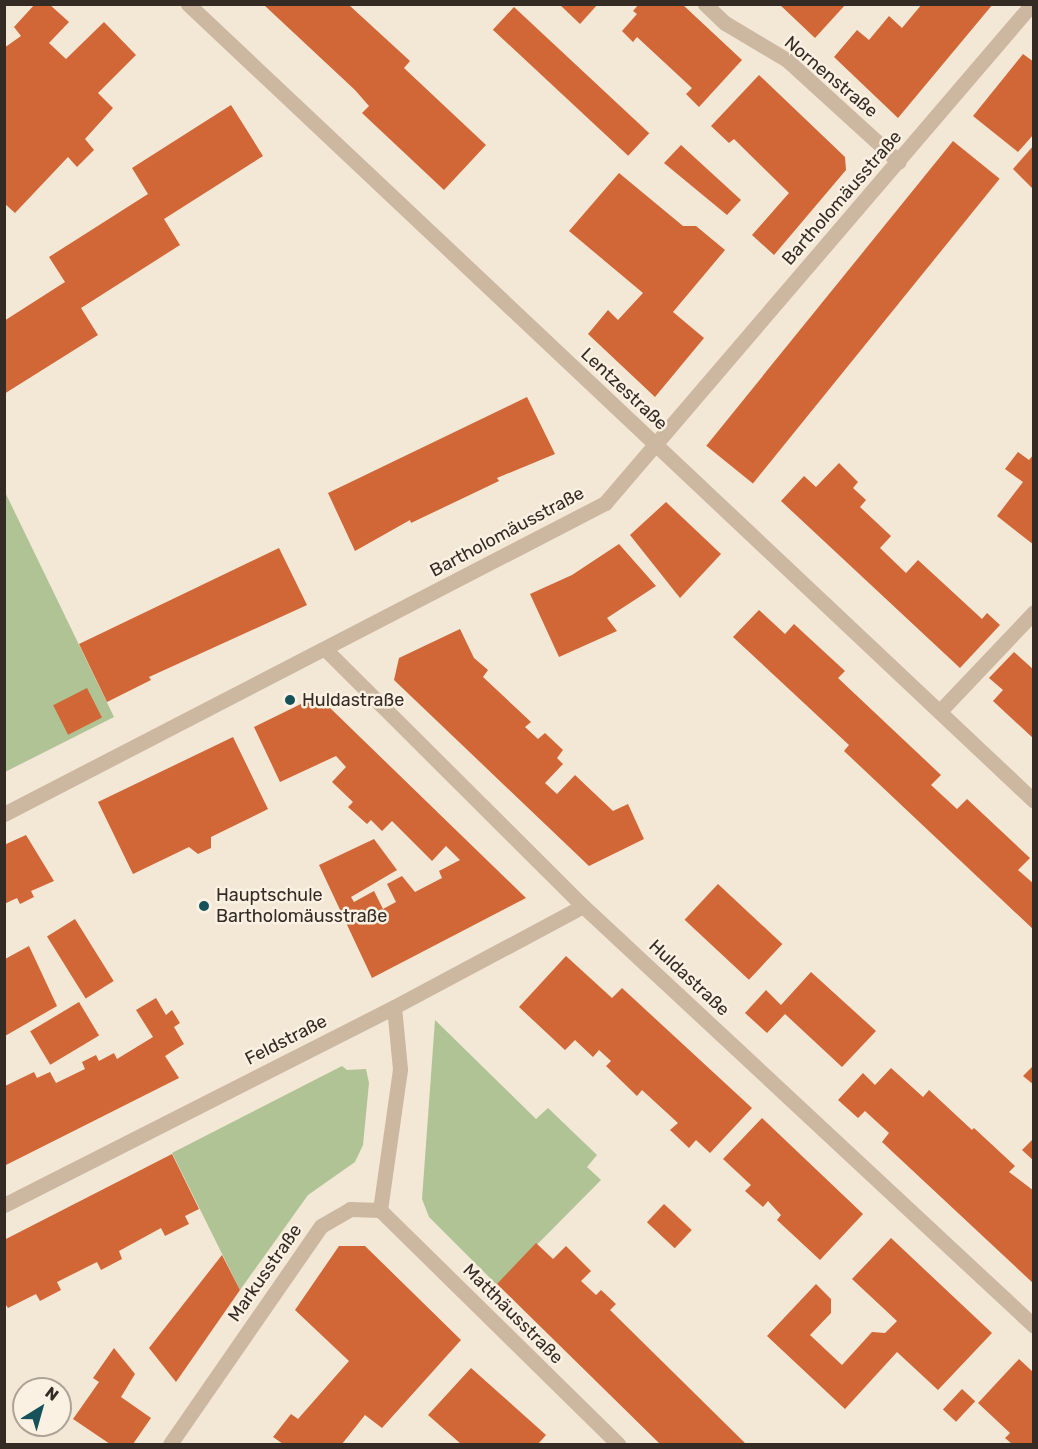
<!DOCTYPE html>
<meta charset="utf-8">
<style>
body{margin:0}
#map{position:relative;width:1038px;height:1449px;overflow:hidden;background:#f3e7d6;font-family:Rubik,sans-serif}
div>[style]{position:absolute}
.green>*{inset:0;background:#b0c395}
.building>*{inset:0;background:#d16636;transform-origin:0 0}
.minor>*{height:15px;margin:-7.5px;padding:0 7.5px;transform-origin:7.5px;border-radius:7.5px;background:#ccb7a1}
.dots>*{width:16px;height:16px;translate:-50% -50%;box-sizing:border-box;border:3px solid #fbf1e2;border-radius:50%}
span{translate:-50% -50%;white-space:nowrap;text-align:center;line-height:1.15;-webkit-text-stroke:5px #fbf1e2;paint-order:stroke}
.street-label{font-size:18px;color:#352b25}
.poi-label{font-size:18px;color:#352b25}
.left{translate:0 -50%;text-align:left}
.frame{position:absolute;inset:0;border:6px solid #352b25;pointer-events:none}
.north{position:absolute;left:12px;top:1377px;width:60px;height:60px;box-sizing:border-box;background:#fbf1e2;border:2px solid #aca296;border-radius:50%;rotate:37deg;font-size:16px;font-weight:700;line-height:24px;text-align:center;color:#352b25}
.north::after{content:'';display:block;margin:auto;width:21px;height:27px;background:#17515a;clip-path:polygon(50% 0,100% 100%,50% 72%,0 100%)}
</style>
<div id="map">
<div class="green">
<i style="clip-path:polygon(4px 490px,114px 717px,5px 772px,4px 772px)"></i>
<i style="clip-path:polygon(435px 1020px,536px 1119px,548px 1108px,597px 1155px,587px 1167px,601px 1180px,497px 1285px,429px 1217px,422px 1199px)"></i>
<i style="clip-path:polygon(342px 1066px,347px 1070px,366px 1069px,369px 1083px,363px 1145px,355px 1162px,308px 1195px,240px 1290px,172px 1153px)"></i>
</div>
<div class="building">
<i style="clip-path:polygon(35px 4px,49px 4px,69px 22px,49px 43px,66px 59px,104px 22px,136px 55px,98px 93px,113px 108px,85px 139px,94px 150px,77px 167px,68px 157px,15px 213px,4px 203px,4px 48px,21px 36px,14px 27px)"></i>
<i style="clip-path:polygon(559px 4px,598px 4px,580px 24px)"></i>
<i style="clip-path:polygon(639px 4px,682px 4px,742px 60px,699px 107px,686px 94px,692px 88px,637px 37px,633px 42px,622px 31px,637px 14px,633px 11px)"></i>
<i style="clip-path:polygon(779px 4px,846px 4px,815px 38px)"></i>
<i style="clip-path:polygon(922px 4px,993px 4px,898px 118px,834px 57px,857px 30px,869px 40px,889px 16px,902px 28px)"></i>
<i style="clip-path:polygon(264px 5px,349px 5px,410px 61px,404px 68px,486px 145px,444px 190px,362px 113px,369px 106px,355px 90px)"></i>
<i style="left:514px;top:7px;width:185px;height:31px;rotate:43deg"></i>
<i style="clip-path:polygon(1023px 54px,1034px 62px,1034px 134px,1018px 152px,973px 116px)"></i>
<i style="clip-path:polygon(759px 75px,845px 157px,846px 170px,774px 255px,752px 235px,789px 193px,734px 139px,729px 143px,711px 126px)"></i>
<i style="clip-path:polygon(231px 105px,263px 156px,164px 219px,180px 245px,81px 308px,98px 335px,4px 394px,4px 321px,65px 282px,49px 257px,148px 194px,132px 168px)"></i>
<i style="left:953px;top:141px;width:60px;height:392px;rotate:39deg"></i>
<i style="clip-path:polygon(681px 145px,741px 200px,727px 215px,664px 163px)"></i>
<i style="clip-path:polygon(1034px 145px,1034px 190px,1013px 169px)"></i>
<i style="clip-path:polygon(619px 173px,683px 226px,696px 226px,725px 250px,673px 312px,704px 338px,655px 397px,588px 334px,608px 310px,618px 320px,643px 293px,569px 231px)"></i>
<i style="clip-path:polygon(527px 397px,555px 454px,497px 478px,499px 481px,411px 523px,410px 520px,355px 551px,328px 493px)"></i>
<i style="clip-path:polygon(1018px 452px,1029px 460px,1034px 454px,1034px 545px,997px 516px,1023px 482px,1005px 469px)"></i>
<i style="clip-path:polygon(839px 463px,858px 482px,853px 488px,866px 500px,860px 507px,891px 536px,880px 548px,906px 573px,918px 560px,982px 619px,987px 613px,1000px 625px,960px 668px,781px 501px,804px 476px,816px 487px)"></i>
<i style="clip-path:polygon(666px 502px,721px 554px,680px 598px,630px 535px)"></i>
<i style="clip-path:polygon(619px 544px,656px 586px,607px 618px,617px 631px,559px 657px,530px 594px,572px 575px)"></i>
<i style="clip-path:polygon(279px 548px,307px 605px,149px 677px,151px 680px,107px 702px,79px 644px)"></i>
<i style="clip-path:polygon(759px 610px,785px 634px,794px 624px,845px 671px,838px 678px,941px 775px,931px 785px,957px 809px,967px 799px,1030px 858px,1018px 870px,1034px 884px,1034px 930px,844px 751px,849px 745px,733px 637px)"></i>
<i style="clip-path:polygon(460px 629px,474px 658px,488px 670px,483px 677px,531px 722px,525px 727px,538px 739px,545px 733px,563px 750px,557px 758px,563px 764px,545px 783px,557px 794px,575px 775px,613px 811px,628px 804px,644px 839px,589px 866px,394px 680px,399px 658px)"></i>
<i style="clip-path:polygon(1014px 652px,1034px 670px,1034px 739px,993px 701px,1003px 690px,989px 678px)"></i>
<i style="left:87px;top:688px;width:33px;height:38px;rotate:63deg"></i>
<i style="clip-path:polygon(307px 701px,327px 705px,526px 898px,372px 978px,319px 865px,374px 839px,397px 870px,351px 897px,354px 902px,374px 891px,383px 909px,396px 902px,387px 884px,402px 876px,415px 892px,442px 878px,439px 871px,460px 860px,446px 846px,432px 861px,392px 821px,382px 831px,371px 820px,367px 824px,348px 807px,353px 802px,332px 782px,346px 767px,336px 756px,280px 782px,254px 727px)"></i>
<i style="clip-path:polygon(233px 737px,268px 809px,211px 837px,211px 848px,198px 854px,189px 847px,133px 874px,98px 802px)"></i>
<i style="clip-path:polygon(26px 835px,54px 881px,31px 891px,34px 897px,20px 904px,17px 898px,4px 904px,4px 845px)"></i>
<i style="left:718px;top:884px;width:88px;height:49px;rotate:43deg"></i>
<i style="left:75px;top:919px;width:73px;height:33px;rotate:58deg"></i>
<i style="clip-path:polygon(29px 946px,57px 1006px,5px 1036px,5px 959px)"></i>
<i style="clip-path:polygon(566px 956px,612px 998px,622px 988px,752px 1108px,710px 1153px,696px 1140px,689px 1148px,670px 1130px,678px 1123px,642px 1090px,637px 1096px,606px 1066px,611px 1061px,599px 1050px,593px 1057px,575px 1040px,565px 1050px,519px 1007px)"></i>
<i style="clip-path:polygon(811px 972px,876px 1031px,842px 1067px,785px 1014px,767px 1033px,745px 1013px,766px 990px,781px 1005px)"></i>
<i style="clip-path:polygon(156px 998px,166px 1015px,172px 1010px,180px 1023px,174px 1027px,184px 1044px,165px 1056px,179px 1078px,4px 1166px,5px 1086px,34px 1072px,37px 1078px,50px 1072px,56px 1083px,85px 1069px,82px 1062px,96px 1055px,99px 1061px,114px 1053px,117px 1059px,153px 1037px,136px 1010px)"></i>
<i style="left:79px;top:1002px;width:39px;height:57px;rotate:59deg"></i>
<i style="clip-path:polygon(1034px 1065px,1034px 1085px,1023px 1076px)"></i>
<i style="clip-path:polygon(891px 1068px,923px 1097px,929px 1090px,972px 1130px,974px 1128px,1015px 1166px,1009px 1172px,1034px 1191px,1034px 1284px,882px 1142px,889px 1133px,865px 1111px,858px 1118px,838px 1100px,863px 1073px,875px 1085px)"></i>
<i style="clip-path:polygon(762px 1118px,863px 1214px,820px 1260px,777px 1220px,781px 1215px,768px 1201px,763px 1207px,745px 1191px,751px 1185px,723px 1159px)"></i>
<i style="clip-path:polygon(1034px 1138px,1034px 1161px,1022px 1150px)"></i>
<i style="clip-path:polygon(172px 1154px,199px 1209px,185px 1216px,189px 1224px,165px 1236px,161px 1228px,119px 1251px,122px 1259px,101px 1270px,97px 1262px,57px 1282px,61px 1290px,40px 1301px,36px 1294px,8px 1308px,4px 1302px,4px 1240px)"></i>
<i style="left:664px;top:1204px;width:38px;height:25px;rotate:43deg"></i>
<i style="clip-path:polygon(891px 1238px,992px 1333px,938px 1390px,897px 1352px,845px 1409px,767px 1336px,816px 1284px,831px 1299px,831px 1313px,810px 1335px,842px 1365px,872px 1332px,885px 1333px,897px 1321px,852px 1279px)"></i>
<i style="clip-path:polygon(536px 1243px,553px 1259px,566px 1246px,591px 1271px,581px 1281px,596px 1295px,601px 1290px,616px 1304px,610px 1310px,746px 1444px,660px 1444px,497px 1284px)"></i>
<i style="clip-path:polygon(339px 1246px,365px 1246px,461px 1340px,382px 1428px,365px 1415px,342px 1444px,283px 1444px,273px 1437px,291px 1414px,298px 1419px,349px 1361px,295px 1310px)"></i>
<i style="clip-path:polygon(222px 1255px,240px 1290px,176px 1382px,149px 1348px)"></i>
<i style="clip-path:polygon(114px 1348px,135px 1374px,121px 1397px,151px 1418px,133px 1444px,110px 1444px,73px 1419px,99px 1382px,93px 1378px)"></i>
<i style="clip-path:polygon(1019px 1359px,1034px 1373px,1034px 1444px,1012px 1444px,1005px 1438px,1010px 1433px,978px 1403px)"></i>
<i style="clip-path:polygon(471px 1368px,546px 1435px,538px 1444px,461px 1444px,428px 1415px)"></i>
<i style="left:962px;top:1389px;width:18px;height:28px;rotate:43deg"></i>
</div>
<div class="minor">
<i style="left:188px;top:4px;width:1162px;rotate:43.29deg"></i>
<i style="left:705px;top:4px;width:28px;rotate:44deg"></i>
<i style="left:725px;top:23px;width:72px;rotate:30.8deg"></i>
<i style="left:787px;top:60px;width:151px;rotate:42.3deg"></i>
<i style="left:326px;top:650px;width:363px;rotate:44.9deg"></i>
<i style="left:583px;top:906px;width:616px;rotate:42.96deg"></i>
<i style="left:940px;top:711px;width:137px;rotate:-46.5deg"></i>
<i style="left:4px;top:814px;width:677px;rotate:-27.36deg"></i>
<i style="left:605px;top:503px;width:657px;rotate:-49.45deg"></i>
<i style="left:4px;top:1205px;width:437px;rotate:-26.9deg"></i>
<i style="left:394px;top:1007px;width:214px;rotate:-28.1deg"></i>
<i style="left:380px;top:1210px;width:334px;rotate:44.5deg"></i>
<i style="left:170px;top:1444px;width:265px;rotate:-55.3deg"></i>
<i style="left:321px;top:1226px;width:34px;rotate:-30deg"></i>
<i style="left:350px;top:1209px;width:30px;rotate:2deg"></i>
<i style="left:380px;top:1210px;width:142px;rotate:-81.9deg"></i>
<i style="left:400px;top:1069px;width:62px;rotate:-95.5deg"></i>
</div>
<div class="dots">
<i style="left:290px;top:700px;background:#17515a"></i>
<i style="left:204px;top:906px;background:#17515a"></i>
</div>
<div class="street-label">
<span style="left:831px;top:77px;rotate:40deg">Nornenstraße</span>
<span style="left:842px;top:198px;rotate:-49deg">Bartholomäusstraße</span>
<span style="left:624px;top:389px;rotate:43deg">Lentzestraße</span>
<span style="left:507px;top:532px;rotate:-28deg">Bartholomäusstraße</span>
<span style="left:689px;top:978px;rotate:43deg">Huldastraße</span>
<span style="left:286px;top:1040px;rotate:-27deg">Feldstraße</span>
<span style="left:265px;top:1273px;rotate:-55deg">Markusstraße</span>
<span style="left:513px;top:1314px;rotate:45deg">Matthäusstraße</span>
</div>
<div class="poi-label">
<span class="left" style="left:302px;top:700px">Huldastraße</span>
<span class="left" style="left:216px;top:906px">Hauptschule<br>Bartholomäusstraße</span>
</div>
<div class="frame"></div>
<div class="north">N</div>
</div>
